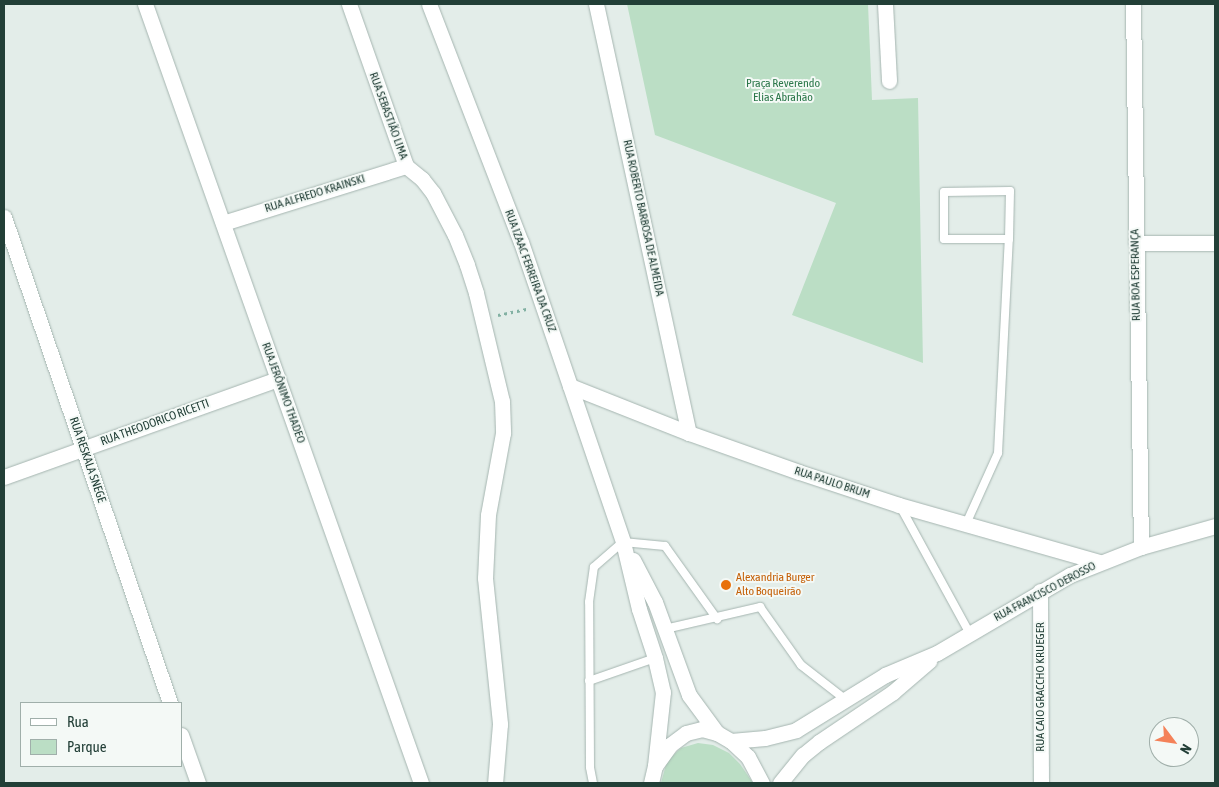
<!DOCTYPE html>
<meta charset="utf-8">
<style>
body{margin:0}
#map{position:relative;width:1219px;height:787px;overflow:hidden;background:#e3ede9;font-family:"Asap Condensed",sans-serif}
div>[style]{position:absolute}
.green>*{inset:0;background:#bbdec5}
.path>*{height:3px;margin-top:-1.5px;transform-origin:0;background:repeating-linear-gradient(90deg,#83b1a3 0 2.5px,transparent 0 6.5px)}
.roads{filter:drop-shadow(0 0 1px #a5b5b0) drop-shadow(0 0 1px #a5b5b0)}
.lane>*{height:8px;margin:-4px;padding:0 4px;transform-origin:4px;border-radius:4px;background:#fff}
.street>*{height:15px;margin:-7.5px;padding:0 7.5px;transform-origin:7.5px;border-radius:7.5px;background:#fff}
.secondary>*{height:15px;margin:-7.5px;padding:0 7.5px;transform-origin:7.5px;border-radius:7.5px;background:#fff}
.dots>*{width:14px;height:14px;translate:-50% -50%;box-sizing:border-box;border:2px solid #f4f9f6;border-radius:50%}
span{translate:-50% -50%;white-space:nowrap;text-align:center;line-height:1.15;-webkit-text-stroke:4px #f4f9f6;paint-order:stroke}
.park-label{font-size:12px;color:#2b774a}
.street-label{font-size:12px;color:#223f37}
.food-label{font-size:12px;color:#c56008}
.left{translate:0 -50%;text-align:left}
.frame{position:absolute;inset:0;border:5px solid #223f37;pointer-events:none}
.legend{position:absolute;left:20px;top:702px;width:162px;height:65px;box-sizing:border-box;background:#f4f9f6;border:1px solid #a0afaa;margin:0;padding:6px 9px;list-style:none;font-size:15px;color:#223f37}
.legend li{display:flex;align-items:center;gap:10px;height:25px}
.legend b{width:25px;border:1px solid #a0afaa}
.north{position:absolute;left:1149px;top:717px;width:50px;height:50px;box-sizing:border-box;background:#f4f9f6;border:1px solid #a0afaa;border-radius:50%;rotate:121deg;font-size:14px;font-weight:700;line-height:20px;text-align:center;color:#223f37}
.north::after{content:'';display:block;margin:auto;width:18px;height:22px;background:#f48259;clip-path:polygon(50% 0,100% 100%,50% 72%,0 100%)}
</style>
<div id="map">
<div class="green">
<i style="clip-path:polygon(627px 4px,868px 4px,872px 100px,918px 98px,923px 363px,792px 315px,836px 203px,655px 135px)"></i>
<i style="clip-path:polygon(698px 743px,713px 745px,729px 753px,740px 764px,753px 783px,661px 783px,667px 761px,681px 748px)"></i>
</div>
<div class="path">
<i style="left:498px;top:315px;width:29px;rotate:-12deg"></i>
</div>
<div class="roads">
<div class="lane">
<i style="left:900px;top:506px;width:146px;rotate:61.3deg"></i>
<i style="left:966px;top:524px;width:78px;rotate:-65.7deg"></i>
<i style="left:998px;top:453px;width:214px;rotate:-87.1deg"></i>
<i style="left:1009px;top:239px;width:48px;rotate:-88.8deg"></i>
<i style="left:1010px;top:191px;width:66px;rotate:179.1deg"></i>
<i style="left:944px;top:192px;width:47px;rotate:90deg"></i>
<i style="left:944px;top:239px;width:65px"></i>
<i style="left:665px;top:629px;width:98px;rotate:-13deg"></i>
<i style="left:760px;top:607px;width:71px;rotate:54.7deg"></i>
<i style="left:801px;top:665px;width:57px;rotate:37.9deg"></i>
<i style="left:589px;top:681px;width:70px;rotate:-19.2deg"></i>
<i style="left:593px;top:783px;width:16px;rotate:-101deg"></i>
<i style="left:590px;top:767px;width:165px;rotate:-90.3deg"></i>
<i style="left:589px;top:602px;width:35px;rotate:-82deg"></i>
<i style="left:594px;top:567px;width:38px;rotate:-41deg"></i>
<i style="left:623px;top:542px;width:42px;rotate:5.4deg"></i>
<i style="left:665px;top:546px;width:90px;rotate:54.5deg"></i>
</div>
<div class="street">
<i style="left:145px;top:4px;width:826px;rotate:70.49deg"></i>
<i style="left:349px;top:4px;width:172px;rotate:70.6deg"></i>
<i style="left:406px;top:166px;width:21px;rotate:39deg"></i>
<i style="left:422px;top:179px;width:18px;rotate:52deg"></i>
<i style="left:433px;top:193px;width:47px;rotate:62.4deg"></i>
<i style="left:455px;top:235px;width:32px;rotate:68deg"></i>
<i style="left:467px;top:265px;width:29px;rotate:72deg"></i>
<i style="left:476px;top:293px;width:111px;rotate:76.5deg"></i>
<i style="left:502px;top:401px;width:32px;rotate:88deg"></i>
<i style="left:503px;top:433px;width:83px;rotate:100.4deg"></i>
<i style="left:488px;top:515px;width:63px;rotate:92.7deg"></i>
<i style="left:485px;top:578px;width:147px;rotate:84.1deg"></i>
<i style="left:500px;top:724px;width:59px;rotate:94.8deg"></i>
<i style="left:596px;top:4px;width:439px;rotate:77.8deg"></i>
<i style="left:885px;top:4px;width:77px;rotate:87deg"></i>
<i style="left:1133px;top:4px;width:543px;rotate:89.16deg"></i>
<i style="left:4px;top:217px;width:514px;rotate:71.14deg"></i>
<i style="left:223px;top:223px;width:192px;rotate:-17.3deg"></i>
<i style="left:1136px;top:243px;width:79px"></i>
<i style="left:570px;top:386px;width:128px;rotate:21.6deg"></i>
<i style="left:689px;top:433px;width:117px;rotate:19.5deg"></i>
<i style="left:799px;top:472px;width:105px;rotate:18.3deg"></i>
<i style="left:899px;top:505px;width:208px;rotate:15.9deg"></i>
<i style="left:4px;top:477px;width:291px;rotate:-19.7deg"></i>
<i style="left:1040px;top:591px;width:192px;rotate:89.7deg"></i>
<i style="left:181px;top:735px;width:51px;rotate:70.5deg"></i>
</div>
<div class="secondary">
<i style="left:429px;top:4px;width:255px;rotate:68.9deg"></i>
<i style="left:521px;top:242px;width:317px;rotate:71.2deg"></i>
<i style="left:623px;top:542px;width:69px;rotate:76.6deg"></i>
<i style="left:639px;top:609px;width:52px;rotate:71.9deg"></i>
<i style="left:655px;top:658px;width:35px;rotate:77deg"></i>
<i style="left:663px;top:692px;width:74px;rotate:96.2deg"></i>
<i style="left:633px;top:560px;width:47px;rotate:62.4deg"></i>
<i style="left:655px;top:602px;width:99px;rotate:69.9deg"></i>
<i style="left:689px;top:695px;width:47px;rotate:53.6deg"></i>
<i style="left:731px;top:741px;width:34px;rotate:-5deg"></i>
<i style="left:765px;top:738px;width:32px;rotate:-14deg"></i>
<i style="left:796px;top:730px;width:105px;rotate:-31.7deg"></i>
<i style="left:885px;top:675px;width:56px;rotate:-22.9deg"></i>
<i style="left:937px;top:653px;width:154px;rotate:-30.4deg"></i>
<i style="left:1070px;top:575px;width:76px;rotate:-21.5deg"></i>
<i style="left:1141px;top:547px;width:77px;rotate:-15.8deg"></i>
<i style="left:651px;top:783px;width:17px;rotate:-77deg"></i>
<i style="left:655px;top:766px;width:26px;rotate:-54deg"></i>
<i style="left:670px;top:745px;width:20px;rotate:-37deg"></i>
<i style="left:686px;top:733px;width:16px;rotate:-14deg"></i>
<i style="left:702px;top:729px;width:16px;rotate:15deg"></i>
<i style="left:717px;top:733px;width:16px;rotate:30deg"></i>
<i style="left:731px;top:741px;width:23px;rotate:43deg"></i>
<i style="left:748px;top:757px;width:30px;rotate:62deg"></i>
<i style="left:780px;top:783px;width:36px;rotate:-51deg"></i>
<i style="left:803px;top:755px;width:21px;rotate:-39deg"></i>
<i style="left:819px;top:742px;width:89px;rotate:-34deg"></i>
<i style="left:893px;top:692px;width:48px;rotate:-40.7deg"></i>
</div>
</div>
<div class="dots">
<i style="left:726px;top:585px;background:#e8710a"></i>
</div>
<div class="park-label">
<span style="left:783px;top:91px">Praça Reverendo<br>Elias Abrahão</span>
</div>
<div class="street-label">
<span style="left:388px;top:116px;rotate:70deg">RUA SEBASTIÃO LIMA</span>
<span style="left:315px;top:194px;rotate:-17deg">RUA ALFREDO KRAINSKI</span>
<span style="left:643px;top:218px;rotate:78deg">RUA ROBERTO BARBOSA DE ALMEIDA</span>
<span style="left:530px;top:271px;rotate:70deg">RUA IZAAC FERREIRA DA CRUZ</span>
<span style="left:1136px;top:275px;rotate:-91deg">RUA BOA ESPERANÇA</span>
<span style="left:283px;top:393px;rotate:70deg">RUA JERÔNIMO THADEO</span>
<span style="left:155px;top:423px;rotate:-20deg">RUA THEODORICO RICETTI</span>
<span style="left:87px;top:460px;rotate:71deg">RUA RESKALA SNEGE</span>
<span style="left:832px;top:483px;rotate:18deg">RUA PAULO BRUM</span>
<span style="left:1045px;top:592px;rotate:-28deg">RUA FRANCISCO DEROSSO</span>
<span style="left:1041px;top:687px;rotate:-90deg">RUA CAIO GRACCHO KRUEGER</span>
</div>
<div class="food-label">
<span class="left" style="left:736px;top:585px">Alexandria Burger<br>Alto Boqueirão</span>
</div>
<div class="frame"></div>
<ul class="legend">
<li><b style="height:6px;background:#fff"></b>Rua</li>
<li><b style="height:14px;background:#bbdec5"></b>Parque</li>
</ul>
<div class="north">N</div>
</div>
